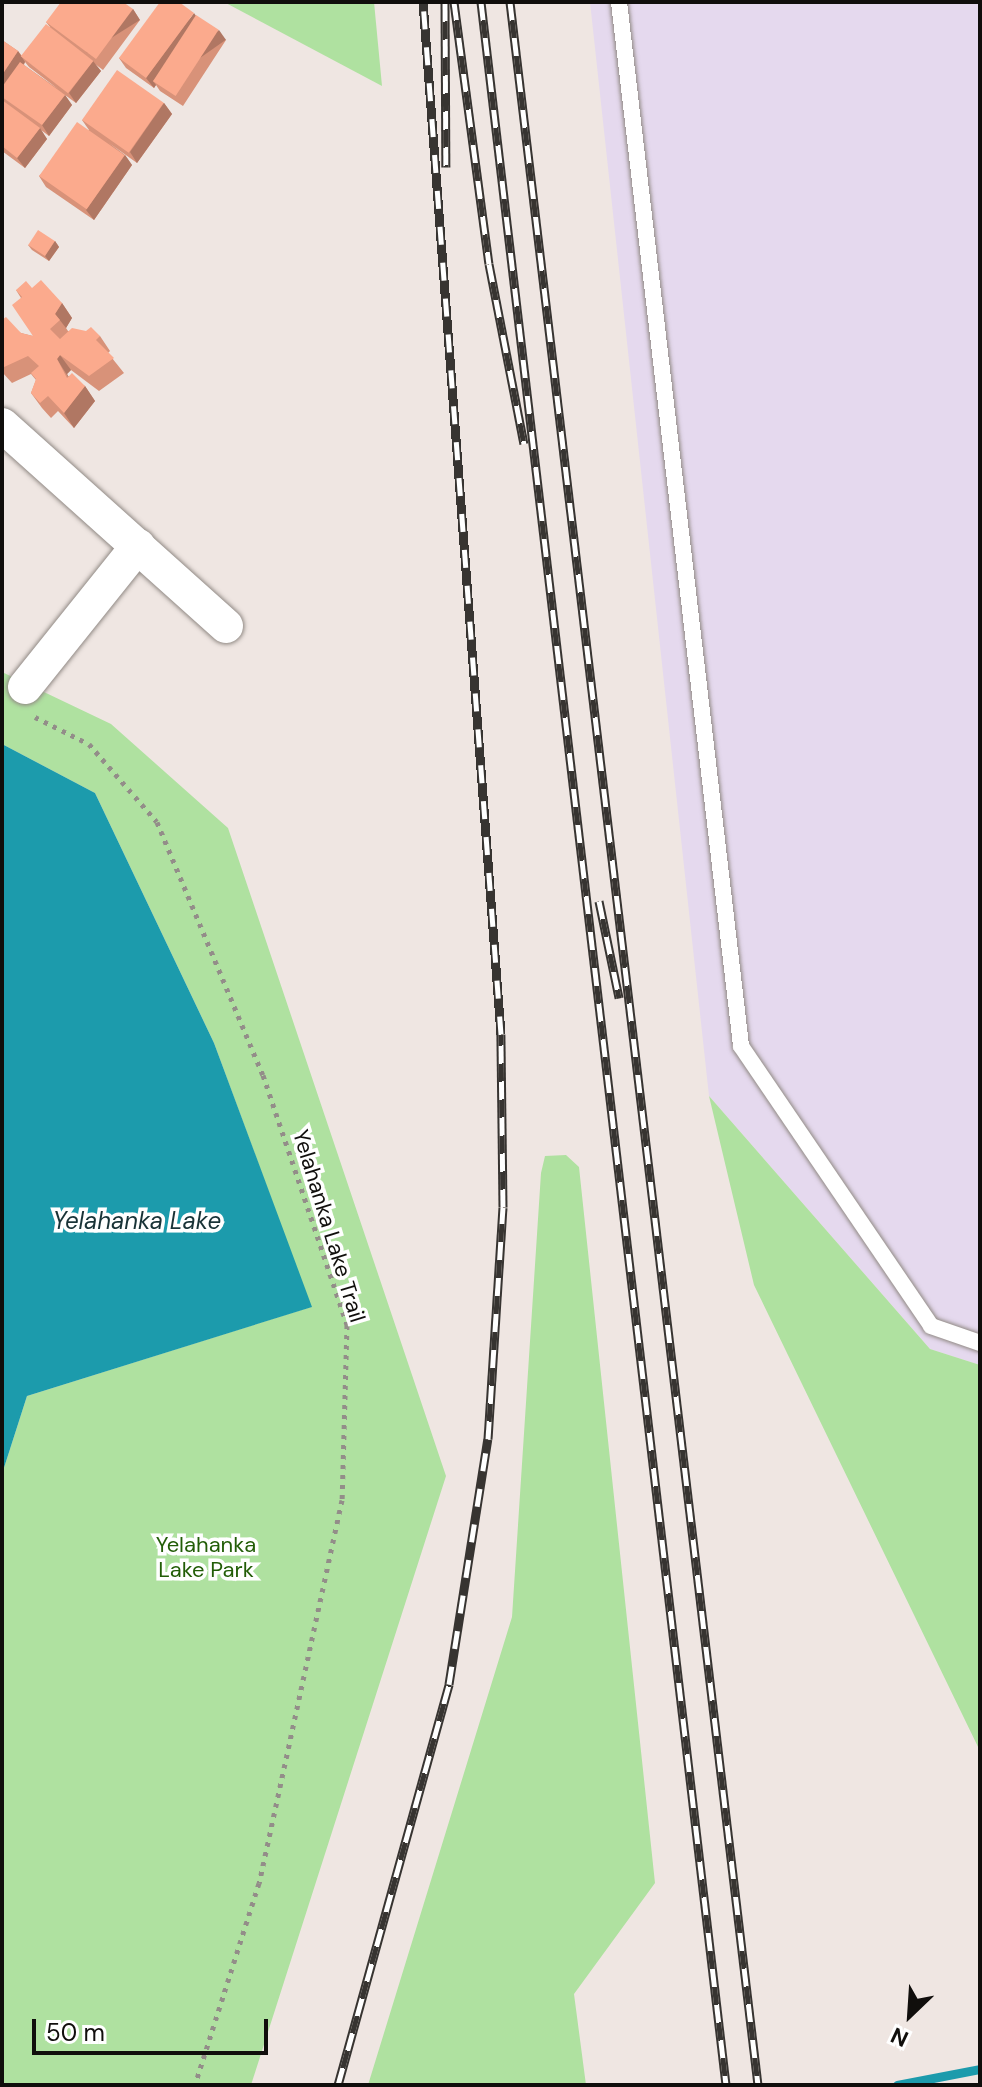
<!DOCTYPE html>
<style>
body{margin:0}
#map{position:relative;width:982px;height:2087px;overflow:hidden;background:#efe6e2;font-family:"DM Sans",sans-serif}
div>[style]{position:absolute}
.industrial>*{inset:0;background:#e5d9ee}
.green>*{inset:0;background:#afe1a0}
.water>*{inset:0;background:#1c9bac}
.stream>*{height:9px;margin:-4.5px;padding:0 4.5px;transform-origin:4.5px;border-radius:4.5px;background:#1c9bac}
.path>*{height:5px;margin-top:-2.5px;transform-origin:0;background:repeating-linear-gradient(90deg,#938d89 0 4px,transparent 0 10px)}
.roads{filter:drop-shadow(0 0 2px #918a85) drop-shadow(0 0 2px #918a85)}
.service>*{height:16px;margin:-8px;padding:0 8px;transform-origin:8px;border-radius:8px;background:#fff}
.minor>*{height:34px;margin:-17px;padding:0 17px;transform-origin:17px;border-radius:17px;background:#fff}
.rail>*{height:9px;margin-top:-4.5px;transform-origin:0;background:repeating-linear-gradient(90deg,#fff 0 18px,#373431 0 36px);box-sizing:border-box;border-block:2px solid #373431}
.wall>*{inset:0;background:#d89279}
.shaded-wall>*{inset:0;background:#b07763;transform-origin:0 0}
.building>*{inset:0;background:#fbaa8d;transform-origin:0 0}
span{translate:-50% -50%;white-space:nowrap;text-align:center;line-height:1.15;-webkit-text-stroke:7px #fff;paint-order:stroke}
.street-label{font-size:22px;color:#100e0c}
.park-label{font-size:22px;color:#225d07}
.water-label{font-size:24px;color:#193337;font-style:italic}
.frame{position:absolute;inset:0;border:4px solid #100e0c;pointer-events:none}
.north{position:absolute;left:870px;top:1975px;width:80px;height:80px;-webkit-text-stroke:6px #fff;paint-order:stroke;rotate:205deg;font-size:22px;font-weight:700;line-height:32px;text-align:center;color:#100e0c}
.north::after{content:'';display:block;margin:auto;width:28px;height:36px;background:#100e0c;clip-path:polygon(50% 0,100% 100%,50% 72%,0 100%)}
.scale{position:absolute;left:32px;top:2019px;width:236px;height:36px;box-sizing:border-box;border:4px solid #100e0c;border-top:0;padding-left:10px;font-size:24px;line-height:28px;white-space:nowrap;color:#100e0c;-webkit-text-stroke:6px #fff;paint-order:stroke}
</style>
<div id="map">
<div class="industrial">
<i style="clip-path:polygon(590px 2px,980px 2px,980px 1365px,930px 1349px,709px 1096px)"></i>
</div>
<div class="green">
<i style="clip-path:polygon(224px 2px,374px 2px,382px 86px)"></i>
<i style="clip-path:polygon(2px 672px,111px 724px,228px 828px,446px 1476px,251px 2085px,2px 2085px,2px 1474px,27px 1396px,311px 1307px,214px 1043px,95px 793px,2px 744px)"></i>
<i style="clip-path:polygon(709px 1096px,930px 1349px,980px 1365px,980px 1751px,754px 1285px)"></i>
<i style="clip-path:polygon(566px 1155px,579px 1167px,655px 1883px,574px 1994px,586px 2085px,368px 2085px,512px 1617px,541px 1173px,545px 1156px)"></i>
</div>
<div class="water">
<i style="clip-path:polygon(2px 744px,95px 793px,214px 1043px,312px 1307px,27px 1396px,2px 1474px)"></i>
</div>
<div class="stream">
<i style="left:897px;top:2085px;width:85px;rotate:-10.9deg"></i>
</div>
<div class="path">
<i style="left:35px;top:717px;width:60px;rotate:26.6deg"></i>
<i style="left:89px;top:744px;width:103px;rotate:48.9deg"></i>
<i style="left:157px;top:822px;width:274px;rotate:67.3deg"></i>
<i style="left:263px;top:1075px;width:264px;rotate:71.4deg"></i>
<i style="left:347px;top:1325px;width:175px;rotate:91.6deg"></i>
<i style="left:342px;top:1500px;width:392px;rotate:102.2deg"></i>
<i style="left:259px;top:1883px;width:212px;rotate:107.6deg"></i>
</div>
<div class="roads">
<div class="service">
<i style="left:619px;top:2px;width:1051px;rotate:83.33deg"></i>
<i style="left:741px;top:1046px;width:338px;rotate:55.8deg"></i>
<i style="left:931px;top:1326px;width:52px;rotate:19.1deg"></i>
</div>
<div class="minor">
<i style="left:2px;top:425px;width:301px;rotate:41.9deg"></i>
<i style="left:25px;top:687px;width:181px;rotate:-51.3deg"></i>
</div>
</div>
<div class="rail">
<i style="left:454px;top:2px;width:264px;rotate:82.4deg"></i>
<i style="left:489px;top:264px;width:183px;rotate:79deg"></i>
<i style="left:481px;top:2px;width:2097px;rotate:83.29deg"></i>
<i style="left:510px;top:2px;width:2098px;rotate:83.21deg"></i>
<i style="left:445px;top:3px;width:164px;rotate:89.7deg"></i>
<i style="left:599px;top:901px;width:99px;rotate:78.3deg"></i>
<i style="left:338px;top:2085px;width:416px;rotate:-74.5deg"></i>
<i style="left:449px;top:1684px;width:248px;rotate:-81deg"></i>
<i style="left:488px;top:1439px;width:232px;rotate:-86.3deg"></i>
<i style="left:503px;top:1207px;width:173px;rotate:-90.7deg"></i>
<i style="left:501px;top:1034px;width:1035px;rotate:-94.32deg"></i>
</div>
<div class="wall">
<i style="clip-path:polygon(evenodd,133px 9px,140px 20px,103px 70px,95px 64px,101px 71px,76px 103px,65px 95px,72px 105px,49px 136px,41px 130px,47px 139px,25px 168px,2px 151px,2px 40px,18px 51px,22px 56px,50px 27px,46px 22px,133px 9px,25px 62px,29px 67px,58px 89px,24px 65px,25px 62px)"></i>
<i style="clip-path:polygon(196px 16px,226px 40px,183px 106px,160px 91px,156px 85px,154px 88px,126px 68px,119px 58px)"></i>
<i style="clip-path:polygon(164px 103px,172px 114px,137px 163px,109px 143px,125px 155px,132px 165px,94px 220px,46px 187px,39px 176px,89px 130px,82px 120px)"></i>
<i style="clip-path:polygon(55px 241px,59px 247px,49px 261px,32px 250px,28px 245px)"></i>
<i style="clip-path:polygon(32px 288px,62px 303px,72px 318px,66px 328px,68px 331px,100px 336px,110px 351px,108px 353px,124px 373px,99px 391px,71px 370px,67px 374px,68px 376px,85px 386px,95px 401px,74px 428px,58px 411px,51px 418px,42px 408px,31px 393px,36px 380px,31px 374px,12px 383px,2px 372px,2px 320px,21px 333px,33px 336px,21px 298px,16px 290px)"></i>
</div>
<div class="shaded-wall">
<i style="left:133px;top:9px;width:13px;height:62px;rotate:58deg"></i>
<i style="clip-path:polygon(194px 13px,201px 23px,153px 81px,156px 85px,154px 88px,146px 78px)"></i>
<i style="left:219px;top:30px;width:12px;height:79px;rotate:55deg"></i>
<i style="clip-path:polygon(18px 51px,25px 62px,2px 96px,2px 75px)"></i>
<i style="clip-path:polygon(93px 61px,101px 71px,76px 103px,69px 93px)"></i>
<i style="clip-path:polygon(65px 95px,72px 105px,49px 136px,42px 125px)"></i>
<i style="clip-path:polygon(164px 103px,172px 114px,137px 163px,130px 152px)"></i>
<i style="clip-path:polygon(40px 128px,47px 139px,25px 168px,17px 158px)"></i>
<i style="clip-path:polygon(125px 155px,132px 165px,94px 220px,86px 210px)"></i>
<i style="clip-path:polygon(55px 241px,59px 247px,49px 261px,45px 256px)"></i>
<i style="clip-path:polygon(62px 303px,72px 318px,66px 328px,55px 314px)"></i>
<i style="clip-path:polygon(60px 355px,71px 370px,67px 374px,78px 393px,57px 359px)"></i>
<i style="clip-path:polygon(85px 386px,95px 401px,74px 428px,64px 413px)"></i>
</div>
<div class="building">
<i style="clip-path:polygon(61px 2px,123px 2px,133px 9px,96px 59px,46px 22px)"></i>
<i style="clip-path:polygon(160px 2px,179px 2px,194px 13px,146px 78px,119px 58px)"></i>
<i style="left:196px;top:15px;width:27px;height:79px;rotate:33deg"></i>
<i style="left:46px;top:24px;width:60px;height:41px;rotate:38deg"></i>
<i style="clip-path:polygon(2px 40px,18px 51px,2px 75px)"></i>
<i style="clip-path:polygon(20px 62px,65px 95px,42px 125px,2px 97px,2px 87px)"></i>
<i style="left:117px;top:70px;width:57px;height:61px;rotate:35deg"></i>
<i style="clip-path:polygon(2px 100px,40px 128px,17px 158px,2px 146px)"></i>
<i style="left:77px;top:122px;width:58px;height:66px;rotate:35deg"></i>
<i style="left:38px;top:230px;width:20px;height:18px;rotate:33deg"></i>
<i style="clip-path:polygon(41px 280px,62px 303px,55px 314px,60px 320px,50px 329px,60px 339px,72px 328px,86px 331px,91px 327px,100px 336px,96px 340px,114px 358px,89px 376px,60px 355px,57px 359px,67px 378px,72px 373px,85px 386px,64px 413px,48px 396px,40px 403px,31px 393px,36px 379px,31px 373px,39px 366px,28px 356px,2px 368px,2px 320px,6px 317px,21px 333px,33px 336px,12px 305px,22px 297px,16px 290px,26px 281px,32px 288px)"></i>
</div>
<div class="street-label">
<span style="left:329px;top:1226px;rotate:73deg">Yelahanka Lake Trail</span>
</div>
<div class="park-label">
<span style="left:206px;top:1557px">Yelahanka<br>Lake Park</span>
</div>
<div class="water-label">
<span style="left:137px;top:1221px">Yelahanka Lake</span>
</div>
<div class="frame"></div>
<div class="north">N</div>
<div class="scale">50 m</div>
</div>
